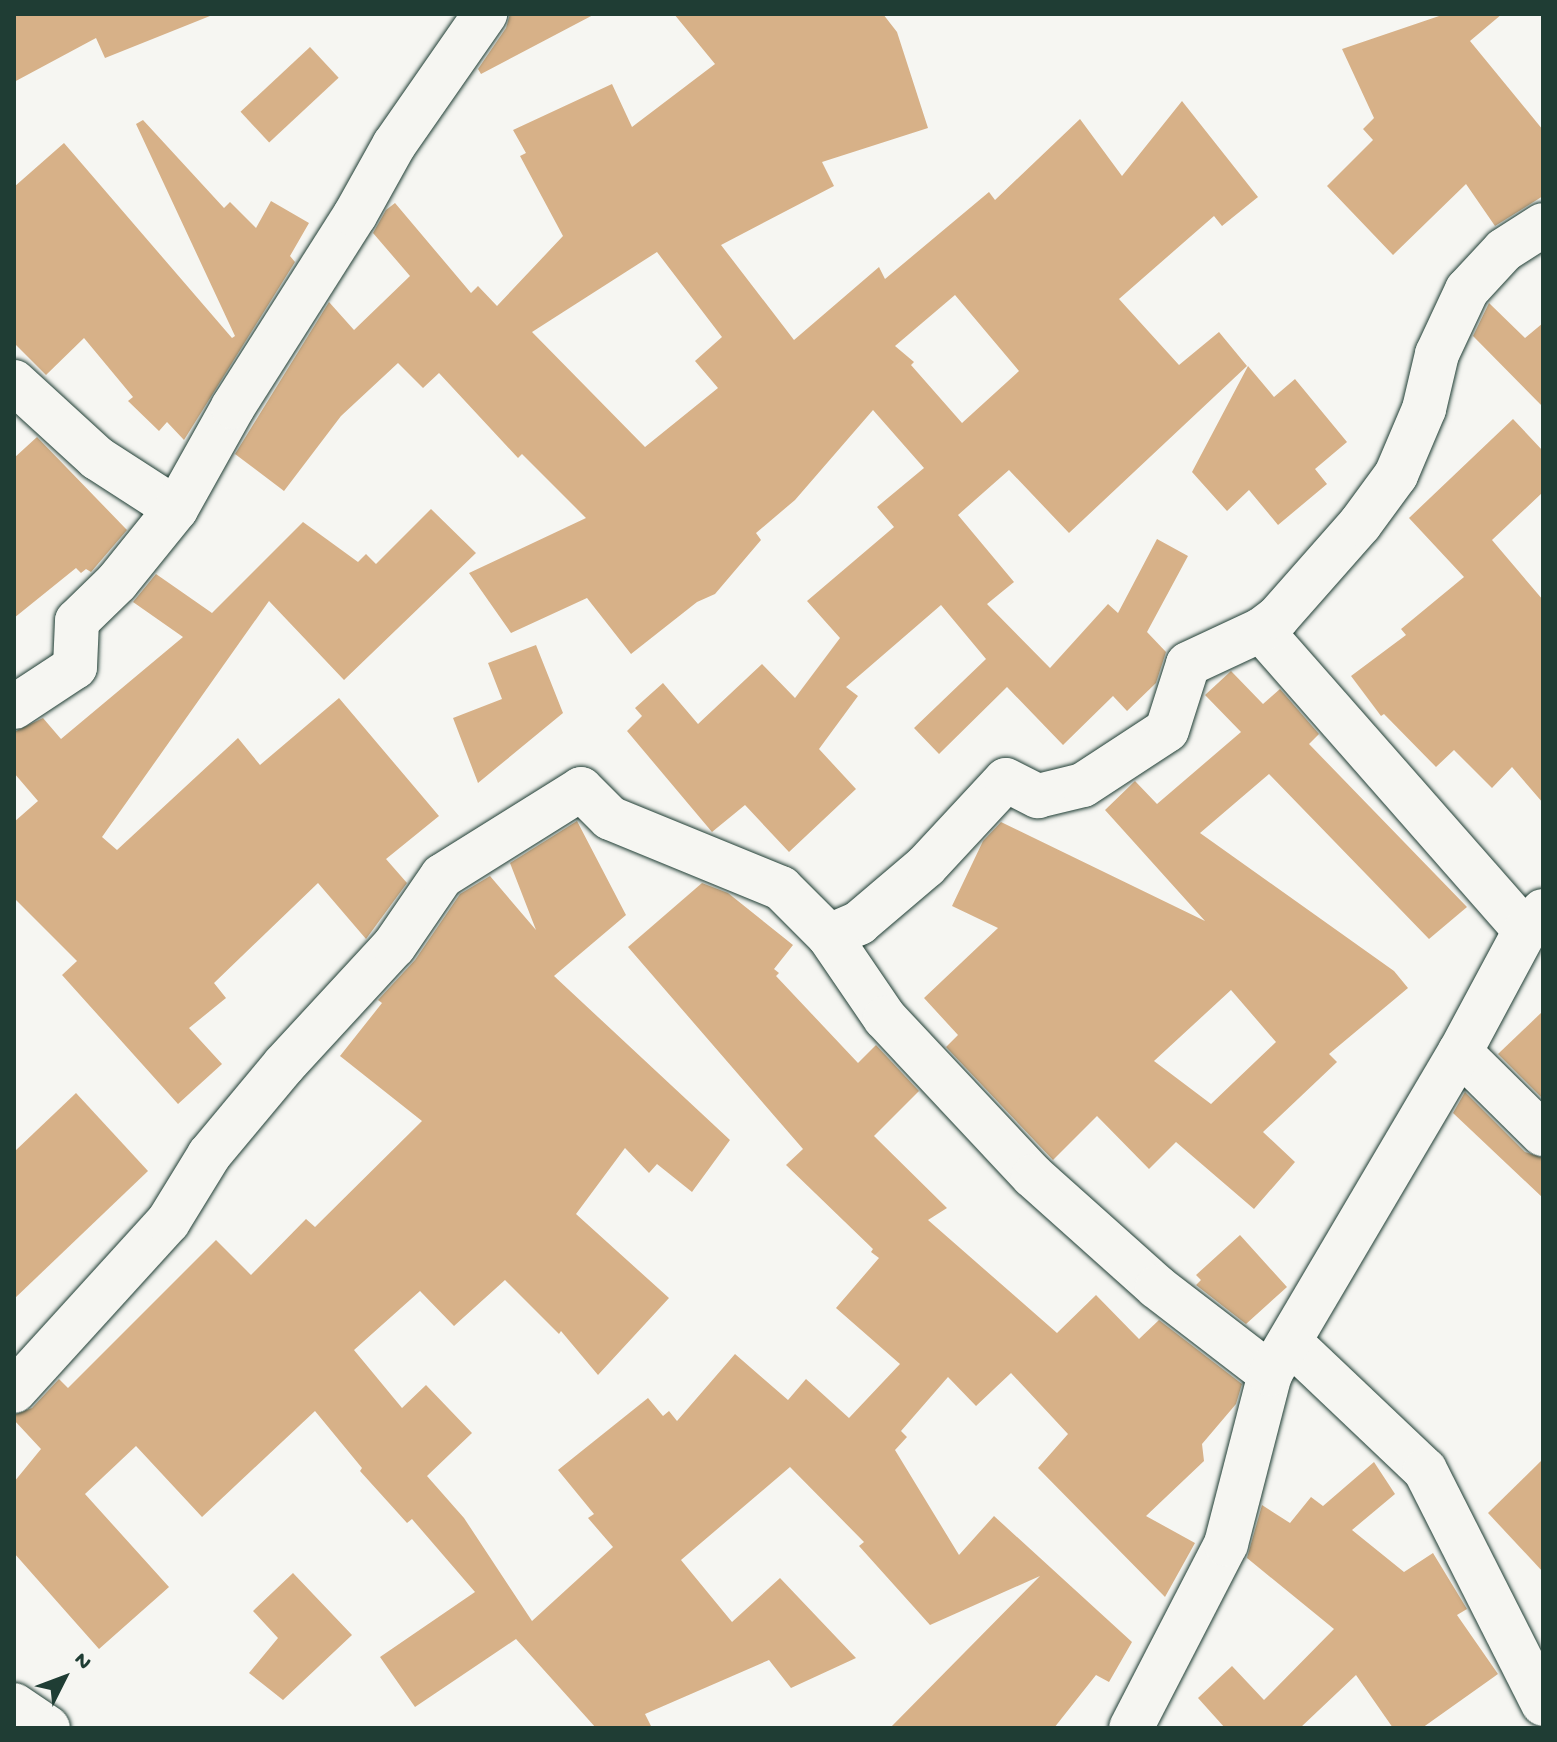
<!DOCTYPE html>
<style>
body{margin:0}
#map{position:relative;width:1557px;height:1742px;overflow:hidden;background:#f6f6f2;font-family:"Gochi Hand",sans-serif}
div>[style]{position:absolute}
.building>*{inset:0;background:#d7b188;transform-origin:0 0}
.roads{filter:drop-shadow(0 0 2px #1f3d34) drop-shadow(0 0 2px #1f3d34)}
.minor>*{height:44px;margin:-22px;padding:0 22px;transform-origin:22px;border-radius:22px;background:#f6f6f2}
span{translate:-50% -50%;white-space:nowrap;text-align:center;line-height:1.15;-webkit-text-stroke:6px #f6f6f2;paint-order:stroke}
.frame{position:absolute;inset:0;border:16px solid #1f3d34;pointer-events:none}
.north{position:absolute;left:24px;top:1638px;width:80px;height:80px;-webkit-text-stroke:6px #f6f6f2;paint-order:stroke;rotate:48deg;font-size:22px;font-weight:700;line-height:32px;text-align:center;color:#1f3d34}
.north::after{content:'';display:block;margin:auto;width:28px;height:36px;background:#1f3d34;clip-path:polygon(50% 0,100% 100%,50% 72%,0 100%)}
</style>
<div id="map">
<div class="building">
<i style="clip-path:polygon(14px 14px,210px 14px,210px 16px,105px 58px,96px 38px,14px 82px)"></i>
<i style="clip-path:polygon(510px 14px,595px 14px,481px 74px,478px 69px,506px 28px)"></i>
<i style="clip-path:polygon(evenodd,674px 14px,883px 14px,897px 32px,928px 128px,822px 162px,834px 186px,721px 245px,794px 340px,879px 267px,885px 279px,989px 192px,995px 200px,1080px 119px,1122px 176px,1182px 101px,1258px 197px,1222px 226px,1214px 216px,1119px 299px,1179px 365px,1219px 332px,1247px 366px,1069px 533px,1009px 470px,958px 515px,1014px 582px,987px 604px,1050px 668px,1108px 604px,1118px 613px,1157px 539px,1188px 556px,1147px 632px,1166px 652px,1156px 683px,1127px 711px,1113px 696px,1063px 745px,1007px 687px,939px 754px,914px 728px,986px 659px,941px 605px,846px 687px,858px 696px,819px 749px,856px 789px,789px 852px,745px 805px,712px 832px,627px 731px,642px 716px,635px 708px,663px 683px,698px 724px,762px 664px,795px 698px,840px 638px,807px 601px,894px 527px,877px 507px,924px 468px,873px 410px,795px 500px,756px 533px,761px 540px,715px 594px,697px 602px,631px 654px,587px 598px,511px 633px,469px 573px,586px 518px,522px 454px,518px 458px,439px 373px,423px 388px,398px 363px,341px 416px,284px 491px,235px 454px,329px 302px,354px 330px,410px 276px,373px 233px,386px 210px,395px 203px,471px 293px,478px 286px,497px 306px,563px 236px,520px 156px,526px 153px,513px 130px,612px 84px,632px 127px,715px 64px,674px 14px,657px 252px,722px 337px,695px 361px,718px 388px,645px 447px,532px 332px,657px 252px,674px 14px,955px 295px,1019px 371px,962px 423px,911px 365px,914px 362px,895px 346px,955px 295px)"></i>
<i style="clip-path:polygon(1445px 14px,1502px 14px,1470px 41px,1543px 130px,1543px 196px,1495px 226px,1466px 184px,1393px 255px,1327px 186px,1373px 140px,1363px 129px,1374px 118px,1342px 49px)"></i>
<i style="left:310px;top:47px;width:42px;height:95px;rotate:47deg"></i>
<i style="clip-path:polygon(143px 120px,224px 208px,230px 202px,256px 228px,271px 201px,309px 223px,290px 256px,295px 262px,184px 440px,167px 422px,159px 431px,128px 401px,133px 397px,84px 338px,46px 375px,14px 343px,14px 187px,64px 143px,232px 338px,235px 336px,136px 124px)"></i>
<i style="clip-path:polygon(1489px 303px,1525px 338px,1543px 323px,1543px 407px,1473px 336px)"></i>
<i style="clip-path:polygon(1248px 366px,1274px 397px,1295px 379px,1347px 442px,1315px 469px,1327px 484px,1278px 525px,1249px 490px,1227px 511px,1192px 472px)"></i>
<i style="clip-path:polygon(1513px 419px,1543px 451px,1543px 492px,1492px 540px,1543px 600px,1543px 803px,1512px 767px,1492px 788px,1454px 750px,1436px 767px,1384px 714px,1381px 716px,1351px 676px,1406px 635px,1401px 629px,1464px 577px,1409px 518px)"></i>
<i style="clip-path:polygon(37px 437px,127px 530px,91px 572px,86px 569px,81px 573px,76px 568px,14px 618px,14px 458px)"></i>
<i style="clip-path:polygon(431px 509px,476px 553px,344px 680px,269px 601px,102px 837px,117px 850px,238px 738px,260px 765px,339px 698px,439px 816px,386px 859px,407px 883px,366px 939px,318px 883px,214px 983px,226px 998px,189px 1028px,222px 1064px,178px 1104px,62px 975px,77px 961px,14px 898px,14px 822px,38px 801px,14px 773px,14px 732px,43px 718px,61px 739px,183px 637px,133px 602px,156px 574px,212px 613px,303px 522px,358px 562px,366px 554px,376px 564px)"></i>
<i style="clip-path:polygon(536px 645px,563px 713px,478px 783px,453px 718px,502px 699px,488px 663px)"></i>
<i style="clip-path:polygon(evenodd,1231px 671px,1263px 704px,1280px 689px,1319px 734px,1309px 744px,1467px 907px,1429px 939px,1269px 774px,1200px 833px,1394px 971px,1408px 988px,1329px 1054px,1337px 1062px,1263px 1132px,1295px 1162px,1254px 1209px,1176px 1142px,1149px 1169px,1097px 1116px,1053px 1160px,946px 1047px,958px 1035px,924px 998px,998px 928px,952px 906px,983px 841px,1001px 822px,1205px 921px,1105px 810px,1135px 781px,1157px 804px,1241px 732px,1205px 695px,1231px 671px,1231px 990px,1276px 1042px,1211px 1104px,1154px 1061px,1231px 990px)"></i>
<i style="clip-path:polygon(577px 821px,626px 915px,554px 976px,730px 1140px,692px 1192px,657px 1164px,649px 1173px,625px 1148px,576px 1214px,669px 1298px,598px 1375px,561px 1331px,559px 1334px,505px 1280px,454px 1326px,420px 1291px,354px 1350px,402px 1408px,426px 1385px,472px 1433px,427px 1476px,464px 1518px,532px 1621px,613px 1547px,588px 1518px,594px 1514px,558px 1470px,648px 1398px,663px 1416px,669px 1411px,677px 1421px,735px 1354px,788px 1400px,806px 1379px,849px 1418px,900px 1364px,836px 1308px,879px 1258px,871px 1252px,873px 1249px,786px 1165px,803px 1149px,628px 947px,702px 883px,728px 893px,793px 945px,774px 969px,779px 973px,776px 976px,858px 1063px,876px 1045px,919px 1091px,874px 1136px,947px 1208px,928px 1220px,1057px 1333px,1096px 1295px,1139px 1339px,1159px 1320px,1242px 1384px,1236px 1404px,1202px 1444px,1204px 1461px,1146px 1516px,1195px 1543px,1165px 1597px,1038px 1468px,1068px 1434px,1011px 1373px,976px 1406px,948px 1377px,901px 1431px,907px 1437px,895px 1450px,959px 1555px,994px 1516px,1132px 1642px,1109px 1682px,1096px 1675px,1054px 1728px,890px 1728px,1040px 1576px,930px 1625px,859px 1546px,864px 1542px,790px 1467px,681px 1560px,732px 1622px,780px 1578px,856px 1658px,791px 1688px,769px 1660px,645px 1714px,652px 1728px,596px 1728px,516px 1639px,415px 1707px,380px 1657px,475px 1592px,412px 1519px,407px 1523px,360px 1471px,362px 1468px,315px 1411px,202px 1517px,136px 1446px,85px 1494px,169px 1587px,99px 1649px,14px 1553px,14px 1482px,41px 1449px,14px 1420px,14px 1415px,32px 1408px,59px 1379px,68px 1388px,216px 1240px,251px 1275px,306px 1219px,315px 1227px,422px 1121px,340px 1056px,382px 1003px,378px 1000px,415px 960px,460px 894px,490px 876px,536px 930px,510px 863px)"></i>
<i style="clip-path:polygon(1543px 1011px,1543px 1099px,1498px 1054px)"></i>
<i style="clip-path:polygon(1465px 1092px,1525px 1152px,1543px 1158px,1543px 1198px,1453px 1113px)"></i>
<i style="clip-path:polygon(76px 1093px,148px 1171px,14px 1299px,14px 1152px)"></i>
<i style="clip-path:polygon(1240px 1235px,1287px 1287px,1246px 1324px,1196px 1285px,1201px 1280px,1196px 1275px)"></i>
<i style="clip-path:polygon(1543px 1459px,1543px 1572px,1488px 1513px)"></i>
<i style="clip-path:polygon(1374px 1462px,1395px 1494px,1352px 1530px,1404px 1572px,1433px 1553px,1467px 1609px,1457px 1615px,1498px 1674px,1422px 1728px,1393px 1728px,1356px 1675px,1300px 1728px,1225px 1728px,1198px 1698px,1232px 1666px,1264px 1700px,1334px 1629px,1247px 1558px,1262px 1505px,1290px 1523px,1311px 1497px,1323px 1506px)"></i>
<i style="clip-path:polygon(293px 1573px,352px 1635px,283px 1700px,249px 1673px,278px 1638px,253px 1611px)"></i>
</div>
<div class="roads">
<div class="minor">
<i style="left:14px;top:382px;width:113px;rotate:42.5deg"></i>
<i style="left:97px;top:458px;width:94px;rotate:32.8deg"></i>
<i style="left:1261px;top:630px;width:400px;rotate:48.7deg"></i>
<i style="left:14px;top:707px;width:73px;rotate:-33.3deg"></i>
<i style="left:75px;top:667px;width:46px;rotate:-87.5deg"></i>
<i style="left:77px;top:621px;width:56px;rotate:-44.3deg"></i>
<i style="left:117px;top:582px;width:94px;rotate:-51.1deg"></i>
<i style="left:176px;top:509px;width:117px;rotate:-60.8deg"></i>
<i style="left:233px;top:407px;width:227px;rotate:-57.6deg"></i>
<i style="left:355px;top:215px;width:80px;rotate:-60.9deg"></i>
<i style="left:394px;top:145px;width:160px;rotate:-55.2deg"></i>
<i style="left:829px;top:936px;width:33px;rotate:-23deg"></i>
<i style="left:859px;top:923px;width:88px;rotate:-40.4deg"></i>
<i style="left:926px;top:866px;width:117px;rotate:-47.1deg"></i>
<i style="left:1006px;top:780px;width:36px;rotate:27deg"></i>
<i style="left:1038px;top:796px;width:46px;rotate:-13.7deg"></i>
<i style="left:1083px;top:785px;width:100px;rotate:-33.2deg"></i>
<i style="left:1167px;top:730px;width:69px;rotate:-72.3deg"></i>
<i style="left:1188px;top:664px;width:81px;rotate:-25deg"></i>
<i style="left:1261px;top:630px;width:21px;rotate:-37deg"></i>
<i style="left:1278px;top:617px;width:124px;rotate:-48.6deg"></i>
<i style="left:1360px;top:524px;width:61px;rotate:-53.7deg"></i>
<i style="left:1396px;top:475px;width:72px;rotate:-67deg"></i>
<i style="left:1424px;top:409px;width:57px;rotate:-76.7deg"></i>
<i style="left:1437px;top:354px;width:71px;rotate:-64.9deg"></i>
<i style="left:1467px;top:290px;width:54px;rotate:-47.2deg"></i>
<i style="left:1504px;top:250px;width:46px;rotate:-32.7deg"></i>
<i style="left:1460px;top:1052px;width:117px;rotate:44.7deg"></i>
<i style="left:1290px;top:1342px;width:186px;rotate:43.5deg"></i>
<i style="left:1425px;top:1470px;width:262px;rotate:63.2deg"></i>
<i style="left:14px;top:1391px;width:229px;rotate:-47.7deg"></i>
<i style="left:168px;top:1222px;width:79px;rotate:-58.5deg"></i>
<i style="left:209px;top:1155px;width:117px;rotate:-50.2deg"></i>
<i style="left:284px;top:1065px;width:162px;rotate:-47.3deg"></i>
<i style="left:394px;top:946px;width:85px;rotate:-55.6deg"></i>
<i style="left:442px;top:876px;width:164px;rotate:-32deg"></i>
<i style="left:581px;top:789px;width:41px;rotate:45deg"></i>
<i style="left:610px;top:818px;width:185px;rotate:22.3deg"></i>
<i style="left:781px;top:888px;width:68px;rotate:45deg"></i>
<i style="left:829px;top:936px;width:99px;rotate:55.7deg"></i>
<i style="left:885px;top:1018px;width:216px;rotate:46.9deg"></i>
<i style="left:1033px;top:1176px;width:166px;rotate:41.8deg"></i>
<i style="left:1157px;top:1287px;width:143px;rotate:37.6deg"></i>
<i style="left:14px;top:1705px;width:41px;rotate:34.1deg"></i>
<i style="left:1131px;top:1728px;width:207px;rotate:-62.7deg"></i>
<i style="left:1226px;top:1544px;width:176px;rotate:-75.5deg"></i>
<i style="left:1270px;top:1374px;width:374px;rotate:-59.5deg"></i>
<i style="left:1460px;top:1052px;width:137px;rotate:-61.8deg"></i>
<i style="left:1525px;top:931px;width:27px;rotate:-48deg"></i>
</div>
</div>
<div class="frame"></div>
<div class="north">N</div>
</div>
